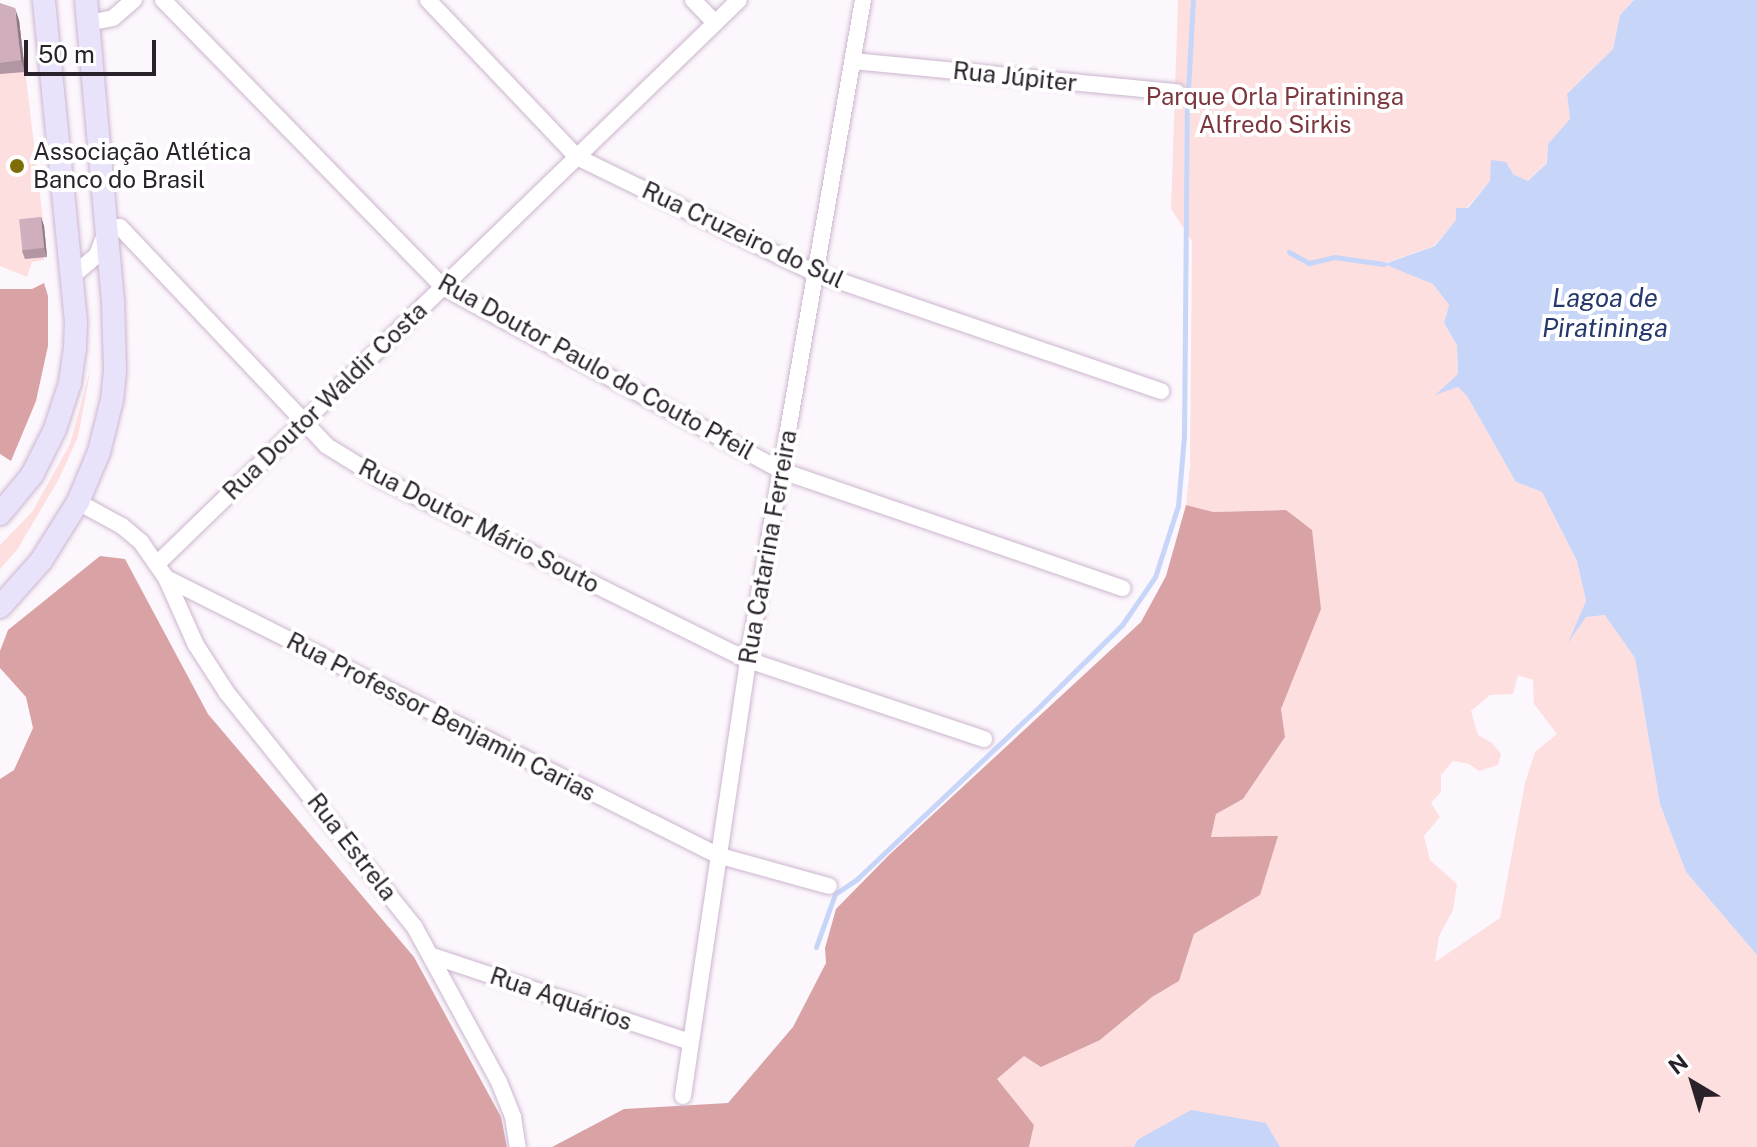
<!DOCTYPE html>
<meta charset="utf-8">
<style>
body{margin:0}
#map{position:relative;width:1757px;height:1147px;overflow:hidden;background:#fcf7fc;font-family:"Public Sans",sans-serif}
div>[style]{position:absolute}
.green>*{inset:0;background:#fddfe0}
.forest>*{inset:0;background:#d9a3a5}
.water>*{inset:0;background:#c6d5f8}
.stream>*{height:5px;margin:-2.5px;padding:0 2.5px;transform-origin:2.5px;border-radius:2.5px;background:#c6d5f8}
.roads{filter:drop-shadow(0 0 2px #ccb5cf) drop-shadow(0 0 2px #ccb5cf)}
.street>*{height:16px;margin:-8px;padding:0 8px;transform-origin:8px;border-radius:8px;background:#fff}
.secondary>*{height:22px;margin:-11px;padding:0 11px;transform-origin:11px;border-radius:11px;background:#e9e2fb}
.wall>*{inset:0;background:#b396a3}
.shaded-wall>*{inset:0;background:#927a84}
.building>*{inset:0;background:#d0aebd;transform-origin:0 0}
.dots>*{width:22px;height:22px;translate:-50% -50%;box-sizing:border-box;border:4px solid #fff;border-radius:50%}
span{translate:-50% -50%;white-space:nowrap;text-align:center;line-height:1.15;-webkit-text-stroke:8px #fff;paint-order:stroke}
.street-label{font-size:24px;color:#2a222b}
.park-label{font-size:24px;color:#7b373d}
.poi-label{font-size:24px;color:#2a222b}
.left{translate:0 -50%;text-align:left}
.water-label{font-size:26px;color:#26376c;font-style:italic}
.north{position:absolute;left:1653px;top:1043px;width:80px;height:80px;-webkit-text-stroke:6px #fff;paint-order:stroke;rotate:322deg;font-size:22px;font-weight:700;line-height:32px;text-align:center;color:#2a222b}
.north::after{content:'';display:block;margin:auto;width:28px;height:36px;background:#2a222b;clip-path:polygon(50% 0,100% 100%,50% 72%,0 100%)}
.scale{position:absolute;left:24px;top:40px;width:132px;height:36px;box-sizing:border-box;border:4px solid #2a222b;border-top:0;padding-left:10px;font-size:24px;line-height:28px;white-space:nowrap;color:#2a222b;-webkit-text-stroke:6px #fff;paint-order:stroke}
</style>
<div id="map">
<div class="green">
<i style="clip-path:polygon(evenodd,1178px 0,1634px 0,1620px 15px,1613px 49px,1567px 94px,1570px 119px,1548px 144px,1547px 162px,1528px 181px,1513px 174px,1490px 181px,1434px 246px,1385px 263px,1433px 284px,1449px 305px,1444px 323px,1457px 345px,1458px 374px,1437px 393px,1458px 387px,1467px 396px,1516px 482px,1542px 492px,1577px 561px,1586px 601px,1571px 638px,1586px 616px,1606px 615px,1635px 658px,1660px 804px,1686px 872px,1757px 955px,1757px 1147px,1280px 1147px,1266px 1123px,1137px 1139px,1134px 1147px,1029px 1147px,1034px 1125px,997px 1079px,1024px 1055px,1100px 1040px,1152px 997px,1179px 981px,1194px 934px,1260px 895px,1211px 838px,1216px 814px,1243px 799px,1285px 737px,1281px 709px,1321px 609px,1287px 510px,1212px 512px,1186px 505px,1190px 466px,1192px 241px,1171px 209px,1178px 0,1518px 675px,1533px 680px,1534px 704px,1557px 734px,1535px 752px,1525px 783px,1500px 918px,1435px 962px,1439px 936px,1453px 910px,1457px 884px,1430px 860px,1424px 836px,1440px 817px,1431px 803px,1441px 792px,1441px 775px,1453px 761px,1469px 764px,1479px 771px,1498px 765px,1501px 754px,1492px 743px,1478px 735px,1471px 711px,1490px 695px,1513px 694px,1518px 675px)"></i>
<i style="clip-path:polygon(0 12px,19px 20px,43px 219px,44px 260px,32px 262px,27px 277px,0 266px)"></i>
<i style="clip-path:polygon(91px 367px,78px 437px,59px 479px,17px 550px,0 569px,0 545px,32px 512px,70px 444px)"></i>
</div>
<div class="forest">
<i style="clip-path:polygon(44px 283px,48px 296px,48px 346px,36px 401px,11px 461px,0 454px,0 289px,32px 289px)"></i>
<i style="clip-path:polygon(1186px 505px,1213px 512px,1286px 510px,1312px 530px,1321px 609px,1281px 709px,1285px 737px,1243px 799px,1216px 814px,1211px 837px,1278px 836px,1260px 895px,1194px 934px,1179px 981px,1152px 997px,1100px 1040px,1041px 1067px,1024px 1056px,997px 1079px,1034px 1125px,1029px 1147px,552px 1147px,624px 1109px,728px 1103px,793px 1027px,826px 963px,825px 948px,836px 909px,889px 855px,1141px 622px,1166px 576px)"></i>
<i style="clip-path:polygon(100px 556px,125px 559px,208px 714px,414px 957px,501px 1117px,507px 1147px,0 1147px,0 779px,14px 770px,33px 728px,26px 697px,0 668px,0 651px,8px 630px)"></i>
</div>
<div class="water">
<i style="clip-path:polygon(1634px 0,1757px 0,1757px 955px,1686px 872px,1660px 804px,1635px 658px,1605px 615px,1586px 617px,1568px 643px,1586px 601px,1577px 561px,1542px 492px,1516px 482px,1467px 396px,1458px 387px,1435px 395px,1458px 374px,1457px 345px,1444px 323px,1449px 305px,1433px 284px,1384px 264px,1435px 246px,1456px 220px,1456px 208px,1468px 208px,1490px 181px,1491px 160px,1506px 162px,1513px 174px,1528px 181px,1547px 163px,1548px 144px,1570px 119px,1567px 94px,1613px 49px,1620px 15px)"></i>
<i style="clip-path:polygon(1191px 1110px,1266px 1123px,1280px 1147px,1134px 1147px,1137px 1140px)"></i>
</div>
<div class="stream">
<i style="left:1289px;top:252px;width:23px;rotate:29deg"></i>
<i style="left:1309px;top:263px;width:26px;rotate:-13deg"></i>
<i style="left:1334px;top:257px;width:50px;rotate:8deg"></i>
<i style="left:816px;top:947px;width:56px;rotate:-70.3deg"></i>
<i style="left:835px;top:894px;width:27px;rotate:-34deg"></i>
<i style="left:857px;top:879px;width:246px;rotate:-43.4deg"></i>
<i style="left:1036px;top:710px;width:121px;rotate:-44.7deg"></i>
<i style="left:1122px;top:625px;width:58px;rotate:-55.5deg"></i>
<i style="left:1155px;top:577px;width:75px;rotate:-72.1deg"></i>
<i style="left:1178px;top:506px;width:70px;rotate:-85.1deg"></i>
<i style="left:1184px;top:436px;width:329px;rotate:-89.5deg"></i>
<i style="left:1187px;top:107px;width:107px;rotate:-86.8deg"></i>
</div>
<div class="roads">
<div class="street">
<i style="left:163px;top:0;width:401px;rotate:45.7deg"></i>
<i style="left:443px;top:287px;width:386px;rotate:28.5deg"></i>
<i style="left:782px;top:471px;width:360px;rotate:19deg"></i>
<i style="left:428px;top:0;width:216px;rotate:46.5deg"></i>
<i style="left:577px;top:157px;width:263px;rotate:26deg"></i>
<i style="left:813px;top:272px;width:368px;rotate:18.9deg"></i>
<i style="left:693px;top:0;width:32px;rotate:46deg"></i>
<i style="left:88px;top:23px;width:25px;rotate:-11deg"></i>
<i style="left:113px;top:18px;width:28px;rotate:-41deg"></i>
<i style="left:853px;top:61px;width:325px;rotate:5.5deg"></i>
<i style="left:71px;top:277px;width:34px;rotate:-40deg"></i>
<i style="left:97px;top:255px;width:28px;rotate:-69deg"></i>
<i style="left:107px;top:229px;width:13px;rotate:-9deg"></i>
<i style="left:120px;top:227px;width:301px;rotate:46.6deg"></i>
<i style="left:327px;top:446px;width:61px;rotate:31.6deg"></i>
<i style="left:379px;top:478px;width:411px;rotate:26.3deg"></i>
<i style="left:748px;top:660px;width:249px;rotate:18.5deg"></i>
<i style="left:78px;top:502px;width:50px;rotate:28.6deg"></i>
<i style="left:122px;top:526px;width:25px;rotate:40deg"></i>
<i style="left:141px;top:542px;width:44px;rotate:55.2deg"></i>
<i style="left:166px;top:578px;width:73px;rotate:65.9deg"></i>
<i style="left:196px;top:645px;width:57px;rotate:57.1deg"></i>
<i style="left:227px;top:693px;width:299px;rotate:51.3deg"></i>
<i style="left:414px;top:926px;width:178px;rotate:61.4deg"></i>
<i style="left:499px;top:1082px;width:38px;rotate:68deg"></i>
<i style="left:513px;top:1117px;width:30px;rotate:81deg"></i>
<i style="left:157px;top:564px;width:810px;rotate:-44.1deg"></i>
<i style="left:166px;top:578px;width:617px;rotate:26.69deg"></i>
<i style="left:717px;top:855px;width:116px;rotate:15.5deg"></i>
<i style="left:433px;top:956px;width:271px;rotate:18.5deg"></i>
<i style="left:683px;top:1096px;width:441px;rotate:-81.5deg"></i>
<i style="left:748px;top:660px;width:670px;rotate:-80.12deg"></i>
</div>
<div class="secondary">
<i style="left:0;top:514px;width:50px;rotate:-50.6deg"></i>
<i style="left:32px;top:475px;width:51px;rotate:-63.4deg"></i>
<i style="left:55px;top:429px;width:48px;rotate:-71.9deg"></i>
<i style="left:70px;top:383px;width:35px;rotate:-82deg"></i>
<i style="left:75px;top:348px;width:26px;rotate:-88deg"></i>
<i style="left:76px;top:322px;width:324px;rotate:-95.7deg"></i>
<i style="left:0;top:607px;width:62px;rotate:-48.3deg"></i>
<i style="left:41px;top:561px;width:70px;rotate:-57.9deg"></i>
<i style="left:78px;top:502px;width:54px;rotate:-67.2deg"></i>
<i style="left:99px;top:452px;width:54px;rotate:-76deg"></i>
<i style="left:112px;top:400px;width:31px;rotate:-84deg"></i>
<i style="left:115px;top:369px;width:67px;rotate:-91.7deg"></i>
<i style="left:113px;top:302px;width:303px;rotate:-95.1deg"></i>
</div>
</div>
<div class="wall">
<i style="clip-path:polygon(0 3px,19px 20px,25px 72px,0 74px)"></i>
<i style="clip-path:polygon(41px 217px,44px 226px,47px 257px,25px 259px,22px 251px)"></i>
</div>
<div class="shaded-wall">
<i style="clip-path:polygon(15px 8px,19px 20px,25px 72px,21px 60px)"></i>
<i style="clip-path:polygon(41px 217px,44px 226px,47px 257px,44px 248px)"></i>
</div>
<div class="building">
<i style="clip-path:polygon(0 3px,15px 8px,21px 60px,0 63px)"></i>
<i style="left:41px;top:217px;width:31px;height:22px;rotate:84deg"></i>
</div>
<div class="dots">
<i style="left:17px;top:166px;background:#7e6c07"></i>
</div>
<div class="street-label">
<span style="left:1015px;top:77px;rotate:6deg">Rua Júpiter</span>
<span style="left:743px;top:235px;rotate:25deg">Rua Cruzeiro do Sul</span>
<span style="left:596px;top:367px;rotate:29deg">Rua Doutor Paulo do Couto Pfeil</span>
<span style="left:325px;top:401px;rotate:-44deg">Rua Doutor Waldir Costa</span>
<span style="left:479px;top:526px;rotate:27deg">Rua Doutor Mário Souto</span>
<span style="left:768px;top:547px;rotate:-80deg">Rua Catarina Ferreira</span>
<span style="left:441px;top:717px;rotate:27deg">Rua Professor Benjamin Carias</span>
<span style="left:352px;top:847px;rotate:52deg">Rua Estrela</span>
<span style="left:561px;top:999px;rotate:19deg">Rua Aquários</span>
</div>
<div class="park-label">
<span style="left:1275px;top:111px">Parque Orla Piratininga<br>Alfredo Sirkis</span>
</div>
<div class="poi-label">
<span class="left" style="left:33px;top:166px">Associação Atlética<br>Banco do Brasil</span>
</div>
<div class="water-label">
<span style="left:1605px;top:313px">Lagoa de<br>Piratininga</span>
</div>
<div class="north">N</div>
<div class="scale">50 m</div>
</div>
